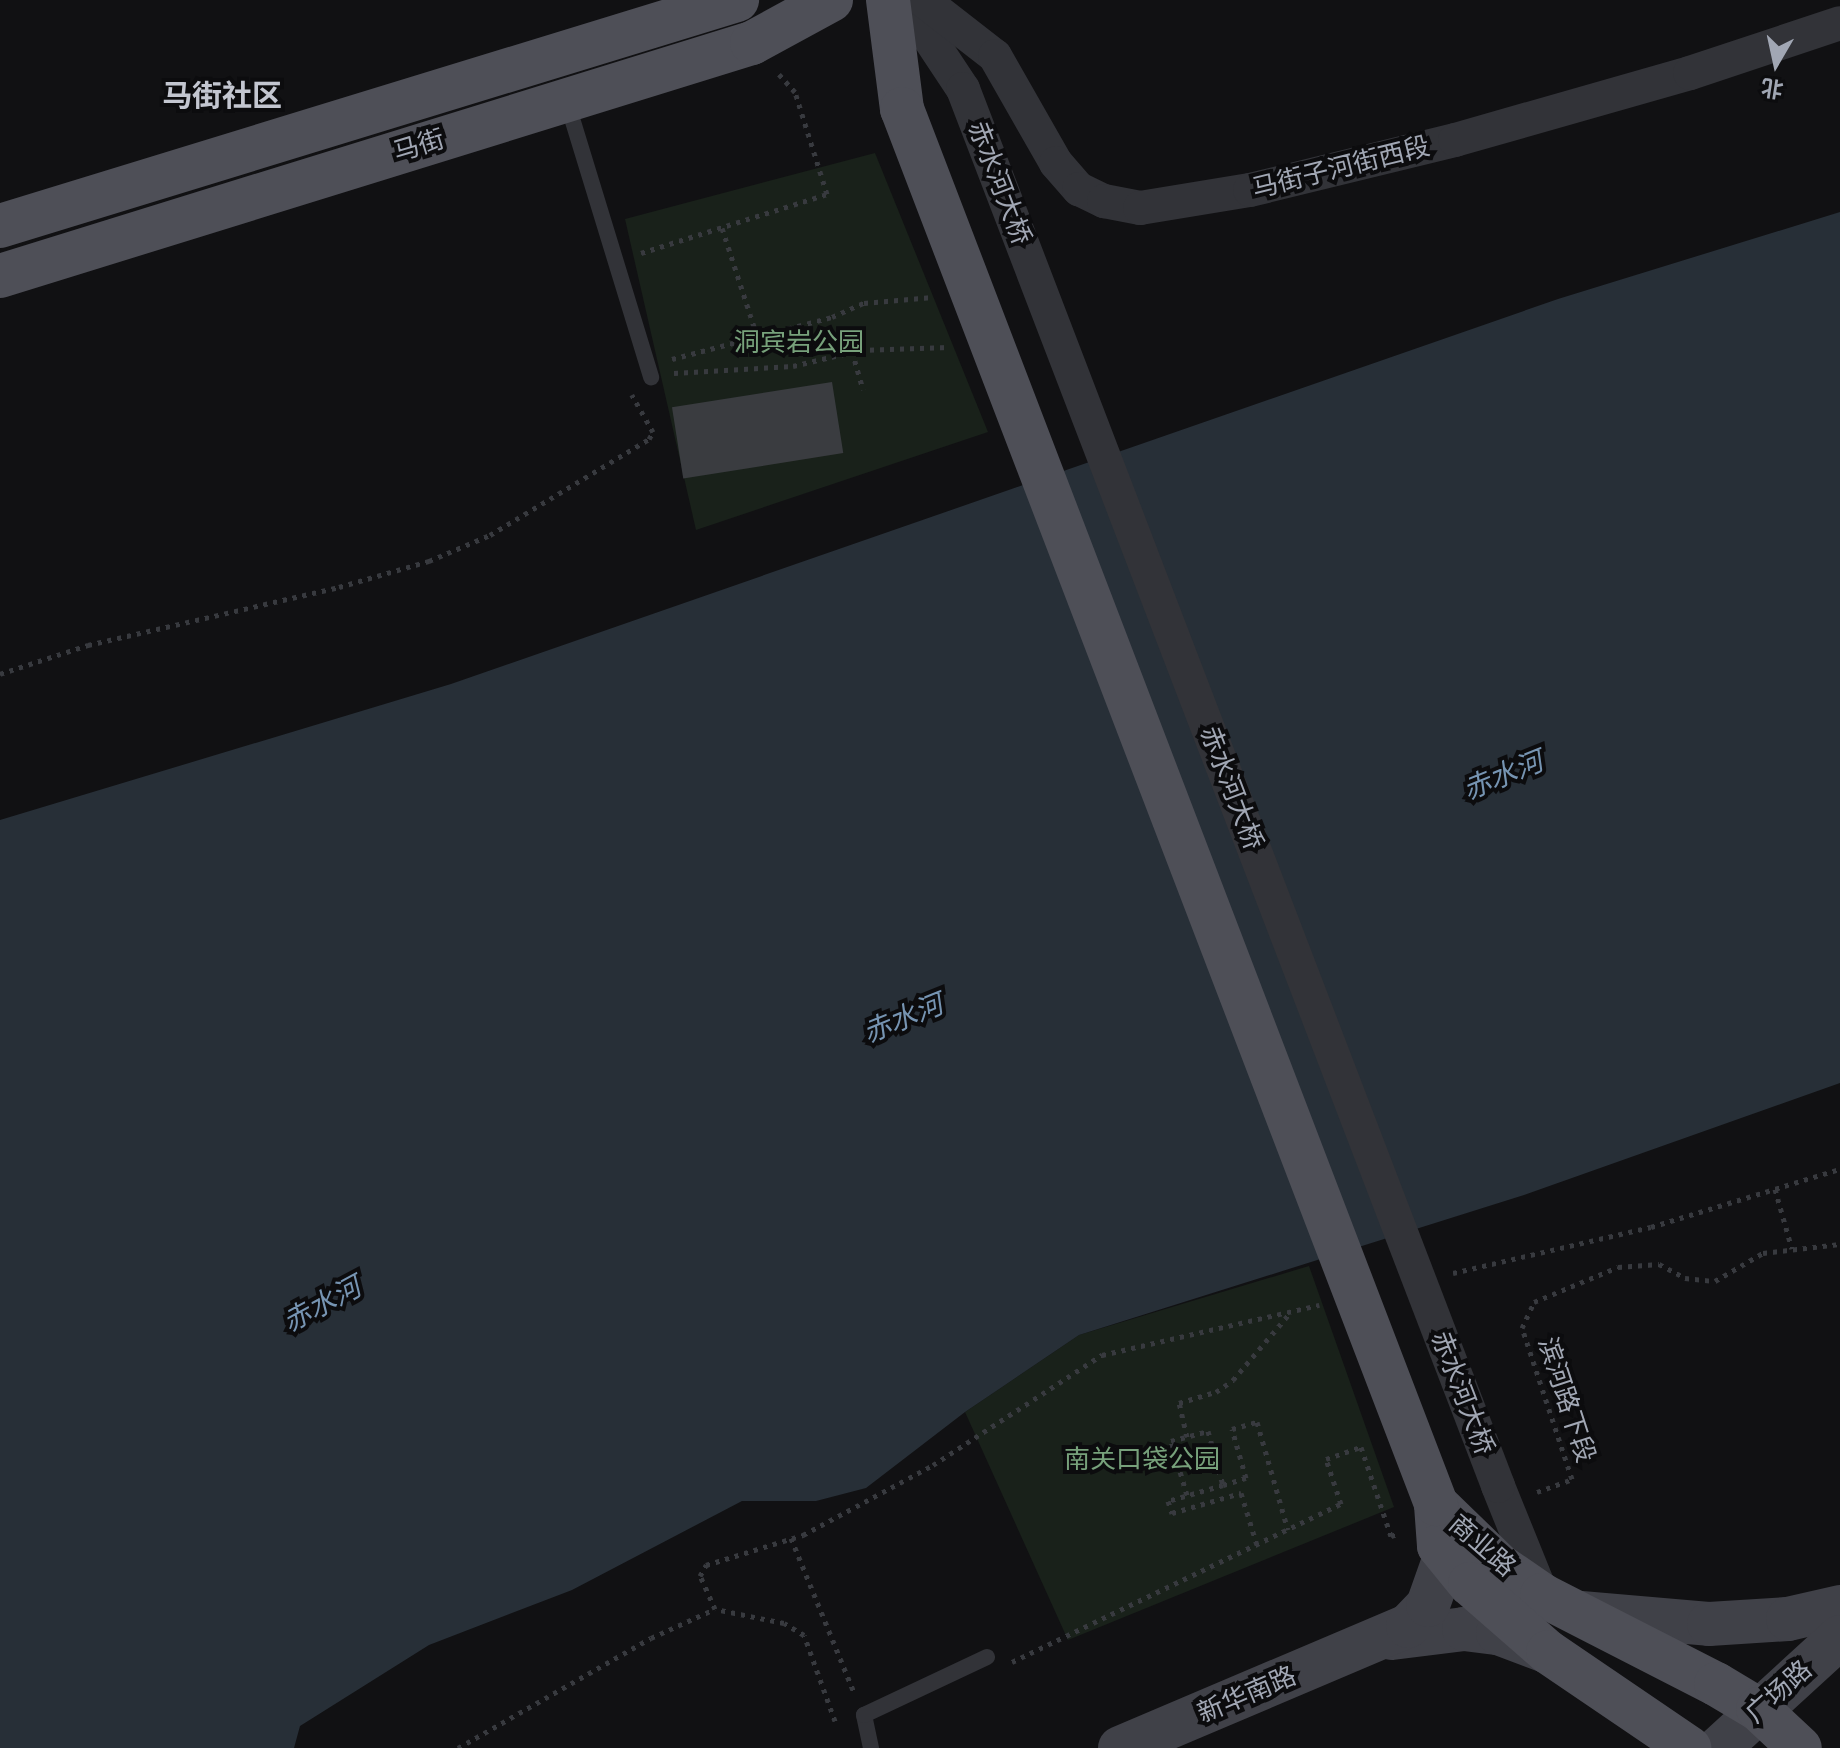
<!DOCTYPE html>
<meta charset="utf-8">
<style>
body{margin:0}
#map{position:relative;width:1840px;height:1748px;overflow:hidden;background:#111113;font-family:"Fira Sans Condensed","Noto Sans SC",sans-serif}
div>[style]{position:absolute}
.green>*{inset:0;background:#19211a}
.water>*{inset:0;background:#272f37}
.building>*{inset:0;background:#3a3c40;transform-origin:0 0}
.path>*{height:5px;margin-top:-2.5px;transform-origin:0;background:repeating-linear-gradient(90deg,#383a3f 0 4px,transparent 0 10px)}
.lane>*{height:16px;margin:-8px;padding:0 8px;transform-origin:8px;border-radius:8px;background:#323338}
.street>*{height:34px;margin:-17px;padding:0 17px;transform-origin:17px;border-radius:17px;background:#323338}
.secondary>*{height:44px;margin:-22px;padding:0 22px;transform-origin:22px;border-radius:22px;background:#404148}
.primary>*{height:44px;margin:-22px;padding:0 22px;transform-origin:22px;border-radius:22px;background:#4e4f57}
.street-bridge>*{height:34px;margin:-17px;padding:0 17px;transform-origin:17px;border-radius:17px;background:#323338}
.primary-bridge>*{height:44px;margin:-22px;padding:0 22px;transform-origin:22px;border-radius:22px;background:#4e4f57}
span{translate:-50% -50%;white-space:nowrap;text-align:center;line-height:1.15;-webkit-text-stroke:8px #0c0c0e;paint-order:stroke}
.street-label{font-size:26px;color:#a1a7b4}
.park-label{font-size:26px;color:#77a17b}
.water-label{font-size:28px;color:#7694b2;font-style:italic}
.quarter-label{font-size:30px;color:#c3c6d0;font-weight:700}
.north{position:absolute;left:1736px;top:24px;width:80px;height:80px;-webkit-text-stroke:6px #0c0c0e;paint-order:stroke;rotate:189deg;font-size:22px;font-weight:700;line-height:32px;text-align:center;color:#a1a7b4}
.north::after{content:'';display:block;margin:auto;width:28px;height:36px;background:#a1a7b4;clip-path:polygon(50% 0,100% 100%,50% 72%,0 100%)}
</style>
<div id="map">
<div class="green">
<i style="clip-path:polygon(875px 153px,988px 432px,696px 530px,625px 219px)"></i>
<i style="clip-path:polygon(1309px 1266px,1394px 1507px,1068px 1640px,965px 1412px,1079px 1335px)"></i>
</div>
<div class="water">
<i style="clip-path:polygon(1840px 212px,1840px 1083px,1524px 1195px,1079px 1335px,965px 1412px,866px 1488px,816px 1501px,742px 1501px,572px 1590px,429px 1645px,300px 1726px,294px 1748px,0 1748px,0 820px,451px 684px,1558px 299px)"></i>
</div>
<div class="building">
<i style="left:832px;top:382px;width:72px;height:162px;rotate:81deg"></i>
</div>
<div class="path">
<i style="left:722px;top:228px;width:114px;rotate:72deg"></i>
<i style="left:641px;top:253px;width:195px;rotate:-17.6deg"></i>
<i style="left:827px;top:194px;width:107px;rotate:-107.4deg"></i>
<i style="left:795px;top:92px;width:24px;rotate:-132deg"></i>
<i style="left:852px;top:351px;width:40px;rotate:74deg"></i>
<i style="left:672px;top:359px;width:165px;rotate:-14.7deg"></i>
<i style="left:832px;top:317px;width:35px;rotate:-24deg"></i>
<i style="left:864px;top:303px;width:69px;rotate:-5deg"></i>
<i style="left:674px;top:373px;width:119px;rotate:-3.4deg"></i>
<i style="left:793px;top:366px;width:69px;rotate:-13.4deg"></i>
<i style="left:860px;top:350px;width:89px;rotate:-1.9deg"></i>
<i style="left:0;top:674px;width:93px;rotate:-18.2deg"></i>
<i style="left:88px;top:645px;width:258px;rotate:-13deg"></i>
<i style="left:339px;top:587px;width:94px;rotate:-16.1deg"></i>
<i style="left:429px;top:561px;width:66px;rotate:-23.1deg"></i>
<i style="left:490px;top:535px;width:186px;rotate:-31.1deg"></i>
<i style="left:649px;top:439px;width:8px;rotate:-60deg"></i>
<i style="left:653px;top:432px;width:43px;rotate:-119.6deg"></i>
<i style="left:1775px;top:1189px;width:62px;rotate:74.2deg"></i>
<i style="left:1453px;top:1273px;width:203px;rotate:-13.1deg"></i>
<i style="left:1651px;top:1227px;width:198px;rotate:-17.1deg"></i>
<i style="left:1187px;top:1437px;width:35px;rotate:-103deg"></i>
<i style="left:1179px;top:1403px;width:39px;rotate:-17deg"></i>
<i style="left:1216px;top:1392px;width:21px;rotate:-35deg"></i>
<i style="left:1233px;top:1380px;width:88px;rotate:-49.6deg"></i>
<i style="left:1223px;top:1485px;width:57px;rotate:163.8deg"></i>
<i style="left:1168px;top:1501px;width:13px;rotate:72deg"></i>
<i style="left:1172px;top:1513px;width:72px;rotate:-16.2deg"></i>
<i style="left:1241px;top:1493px;width:54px;rotate:72.9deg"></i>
<i style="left:1537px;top:1492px;width:37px;rotate:-20deg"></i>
<i style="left:1572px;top:1479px;width:159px;rotate:-108.3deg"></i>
<i style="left:1522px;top:1328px;width:29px;rotate:-65deg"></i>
<i style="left:1534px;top:1302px;width:91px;rotate:-22.6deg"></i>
<i style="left:1618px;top:1267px;width:41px;rotate:-4.2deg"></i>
<i style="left:1659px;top:1264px;width:30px;rotate:28deg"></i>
<i style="left:1685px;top:1278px;width:30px;rotate:6deg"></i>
<i style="left:1715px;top:1281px;width:56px;rotate:-30.3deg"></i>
<i style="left:1763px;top:1253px;width:78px;rotate:-6.7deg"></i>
<i style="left:1187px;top:1495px;width:56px;rotate:-106.5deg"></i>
<i style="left:1171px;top:1441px;width:38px;rotate:-15deg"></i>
<i style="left:1208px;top:1431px;width:56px;rotate:74.5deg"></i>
<i style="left:1223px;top:1485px;width:24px;rotate:-17deg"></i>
<i style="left:1246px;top:1478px;width:51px;rotate:-105.9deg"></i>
<i style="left:1232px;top:1429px;width:26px;rotate:-16deg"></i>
<i style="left:1257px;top:1422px;width:112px;rotate:74deg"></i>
<i style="left:791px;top:1538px;width:166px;rotate:67.8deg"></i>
<i style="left:1012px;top:1662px;width:365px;rotate:-25.7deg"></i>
<i style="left:1341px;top:1504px;width:47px;rotate:-108.4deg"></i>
<i style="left:1326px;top:1459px;width:37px;rotate:-19deg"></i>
<i style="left:1361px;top:1447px;width:94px;rotate:71.4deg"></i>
<i style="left:1391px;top:1536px;width:6px;rotate:-18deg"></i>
<i style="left:835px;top:1721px;width:91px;rotate:-109.8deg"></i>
<i style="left:804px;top:1635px;width:23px;rotate:-149deg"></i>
<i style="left:784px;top:1623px;width:70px;rotate:-168.5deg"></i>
<i style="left:715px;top:1609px;width:36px;rotate:-114deg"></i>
<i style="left:700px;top:1576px;width:13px;rotate:-61deg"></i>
<i style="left:706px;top:1565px;width:102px;rotate:-17.2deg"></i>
<i style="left:803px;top:1535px;width:148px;rotate:-28.3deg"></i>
<i style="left:933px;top:1465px;width:202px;rotate:-33.1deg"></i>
<i style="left:1102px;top:1355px;width:223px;rotate:-13deg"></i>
<i style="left:458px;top:1748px;width:222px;rotate:-29.7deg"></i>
<i style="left:651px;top:1638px;width:70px;rotate:-24.4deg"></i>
</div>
<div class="lane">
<i style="left:567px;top:102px;width:288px;rotate:73deg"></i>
<i style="left:871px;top:1748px;width:34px;rotate:-102deg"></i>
<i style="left:864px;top:1715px;width:136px;rotate:-25.2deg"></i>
</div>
<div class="street">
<i style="left:904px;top:0;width:107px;rotate:56.5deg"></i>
<i style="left:923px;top:0;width:91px;rotate:37.9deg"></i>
<i style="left:995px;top:56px;width:123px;rotate:60.3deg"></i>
<i style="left:1056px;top:163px;width:35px;rotate:49deg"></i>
<i style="left:1079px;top:189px;width:28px;rotate:26deg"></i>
<i style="left:1104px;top:201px;width:37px;rotate:11deg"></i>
<i style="left:1140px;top:208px;width:111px;rotate:-9.3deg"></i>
<i style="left:1250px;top:190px;width:211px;rotate:-13.7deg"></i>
<i style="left:1455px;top:140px;width:244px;rotate:-15.9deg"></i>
<i style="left:1690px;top:73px;width:158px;rotate:-18.4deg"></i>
<i style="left:1498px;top:1486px;width:118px;rotate:68deg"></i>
</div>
<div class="secondary">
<i style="left:1581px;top:1613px;width:128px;rotate:4.9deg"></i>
<i style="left:1709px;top:1624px;width:79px;rotate:-3.6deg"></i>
<i style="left:1788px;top:1619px;width:53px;rotate:-13deg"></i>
<i style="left:1392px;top:1638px;width:73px;rotate:-7.1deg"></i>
<i style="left:1464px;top:1629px;width:34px;rotate:7deg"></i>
<i style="left:1498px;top:1633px;width:51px;rotate:20.6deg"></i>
<i style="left:1120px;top:1748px;width:313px;rotate:-23deg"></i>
<i style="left:1408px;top:1626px;width:29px;rotate:-46deg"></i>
<i style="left:1428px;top:1605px;width:51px;rotate:-70.5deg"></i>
<i style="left:1719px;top:1748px;width:164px;rotate:-42.5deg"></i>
</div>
<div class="primary">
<i style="left:888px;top:0;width:110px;rotate:82.7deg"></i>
<i style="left:0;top:226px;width:771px;rotate:-17.05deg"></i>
<i style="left:0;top:276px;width:787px;rotate:-17.22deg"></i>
<i style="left:752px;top:43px;width:90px;rotate:-28.6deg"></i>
<i style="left:1436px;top:1504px;width:89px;rotate:44.1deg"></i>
<i style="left:1500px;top:1566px;width:51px;rotate:34.6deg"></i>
<i style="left:1542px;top:1595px;width:195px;rotate:27.1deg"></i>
<i style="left:1716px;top:1684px;width:49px;rotate:30.8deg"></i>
<i style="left:1758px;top:1709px;width:57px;rotate:42.9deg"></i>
<i style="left:1436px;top:1505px;width:41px;rotate:85.8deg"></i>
<i style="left:1439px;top:1546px;width:49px;rotate:50.8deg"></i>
<i style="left:1470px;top:1584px;width:103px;rotate:41.1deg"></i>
<i style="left:1548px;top:1652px;width:171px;rotate:34.2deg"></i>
</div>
<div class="street-bridge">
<i style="left:963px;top:89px;width:1496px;rotate:69.04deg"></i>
</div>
<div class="primary-bridge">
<i style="left:902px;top:109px;width:1494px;rotate:69.05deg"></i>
</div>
<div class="street-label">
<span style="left:419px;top:146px;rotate:-17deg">马街</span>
<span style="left:1341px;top:168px;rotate:-14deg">马街子河街西段</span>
<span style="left:999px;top:183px;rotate:69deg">赤水河大桥</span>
<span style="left:1231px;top:788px;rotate:69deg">赤水河大桥</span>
<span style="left:1462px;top:1393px;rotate:69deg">赤水河大桥</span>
<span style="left:1566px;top:1400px;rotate:72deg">滨河路下段</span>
<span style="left:1482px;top:1546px;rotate:41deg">商业路</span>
<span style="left:1779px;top:1692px;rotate:-42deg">广场路</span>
<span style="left:1247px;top:1695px;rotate:-23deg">新华南路</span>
</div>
<div class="park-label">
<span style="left:799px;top:343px">洞宾岩公园</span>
<span style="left:1142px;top:1460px">南关口袋公园</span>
</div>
<div class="water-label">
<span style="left:1503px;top:776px;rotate:-22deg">赤水河</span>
<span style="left:903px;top:1019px;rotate:-22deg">赤水河</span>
<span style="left:322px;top:1305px;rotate:-28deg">赤水河</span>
</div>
<div class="quarter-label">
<span style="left:222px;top:96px">马街社区</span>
</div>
<div class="north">北</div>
</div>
